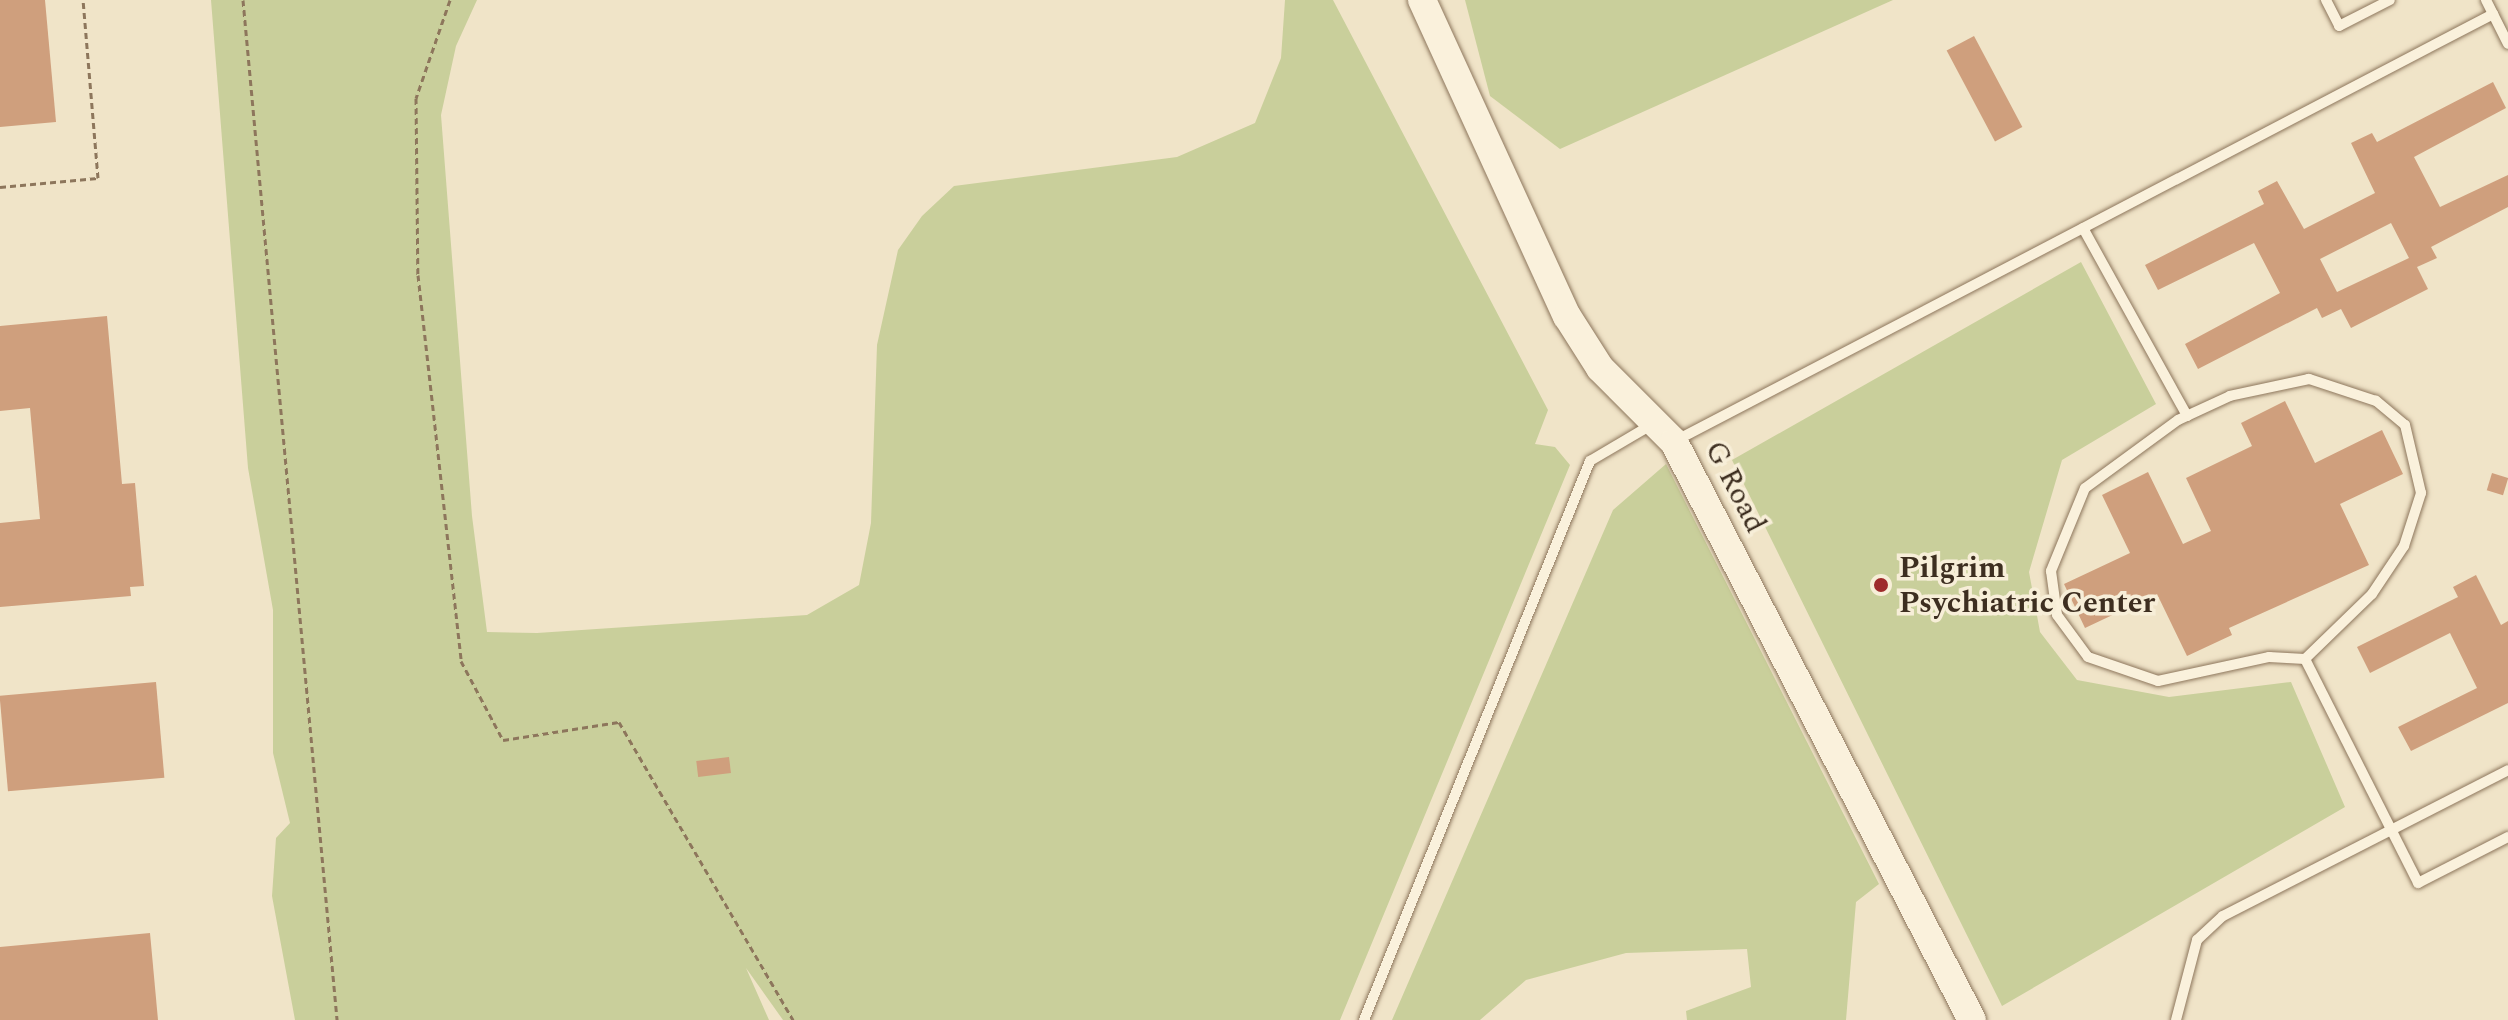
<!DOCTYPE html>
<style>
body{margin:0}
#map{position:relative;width:2508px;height:1020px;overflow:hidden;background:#f0e4c8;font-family:Spectral,serif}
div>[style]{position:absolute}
.green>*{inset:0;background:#c9cf9b}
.building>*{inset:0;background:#cf9f7d;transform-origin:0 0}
.path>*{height:3px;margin-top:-1.5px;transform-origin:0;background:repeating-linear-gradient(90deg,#8d765c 0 6px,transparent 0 10px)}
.roads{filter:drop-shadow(0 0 2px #8d765c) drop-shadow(0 0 2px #8d765c)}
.lane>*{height:10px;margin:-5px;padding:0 5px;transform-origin:5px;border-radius:5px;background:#faf1dc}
.secondary>*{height:28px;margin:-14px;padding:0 14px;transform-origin:14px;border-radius:14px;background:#faf1dc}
.dots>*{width:22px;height:22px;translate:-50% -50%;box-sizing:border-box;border:4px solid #f7eed8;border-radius:50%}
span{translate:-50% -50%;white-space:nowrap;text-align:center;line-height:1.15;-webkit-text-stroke:7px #f7eed8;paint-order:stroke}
.street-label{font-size:30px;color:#3d2e20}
.poi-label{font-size:30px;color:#3d2e20;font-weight:700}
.left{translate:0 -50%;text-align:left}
</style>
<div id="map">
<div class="green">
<i style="clip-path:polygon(211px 0,477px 0,456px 46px,441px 115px,472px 516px,487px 632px,537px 633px,807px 615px,859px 585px,871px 523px,877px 345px,898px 250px,922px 216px,954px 186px,1177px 157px,1255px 123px,1281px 58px,1285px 0,1333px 0,1548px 410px,1535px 444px,1555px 447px,1570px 465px,1340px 1020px,783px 1020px,746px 968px,769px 1020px,295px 1020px,272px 896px,276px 838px,290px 823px,273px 753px,273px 610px,248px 468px)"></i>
<i style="clip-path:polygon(1465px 0,1893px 0,1560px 149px,1490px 96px)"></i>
<i style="clip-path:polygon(2081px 262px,2156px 404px,2062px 460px,2029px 572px,2040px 632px,2077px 680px,2169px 697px,2291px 682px,2345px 807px,2002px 1006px,1732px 460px)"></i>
<i style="clip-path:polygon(1666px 464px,1879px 884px,1856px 902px,1846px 1020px,1687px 1020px,1686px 1011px,1751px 987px,1747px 949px,1626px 953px,1526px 980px,1480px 1020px,1392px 1020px,1613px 510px)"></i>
</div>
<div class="building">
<i style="clip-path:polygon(0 0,45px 0,56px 122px,0 127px)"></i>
<i style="left:1974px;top:36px;width:103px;height:31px;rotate:62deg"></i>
<i style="clip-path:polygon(evenodd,2493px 82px,2506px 108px,2414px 157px,2440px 207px,2508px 175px,2508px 207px,2431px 247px,2437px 258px,2417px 267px,2428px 289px,2351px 328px,2341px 309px,2322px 318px,2317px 308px,2198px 369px,2185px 344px,2280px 293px,2254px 243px,2158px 290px,2145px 265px,2264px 204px,2258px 191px,2277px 181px,2304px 229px,2375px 193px,2351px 143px,2372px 133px,2377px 142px,2493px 82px,2391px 223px,2409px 258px,2337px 292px,2320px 259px,2391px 223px)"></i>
<i style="clip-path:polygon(107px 316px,122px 484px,135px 483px,144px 586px,130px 587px,131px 596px,0 607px,0 523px,40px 519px,30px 408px,0 411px,0 326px)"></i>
<i style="clip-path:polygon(2285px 401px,2315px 463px,2382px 430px,2403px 474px,2340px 504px,2369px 565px,2229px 628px,2232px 635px,2187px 656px,2157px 594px,2085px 628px,2064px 584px,2130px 553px,2102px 495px,2148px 472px,2183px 544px,2211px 531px,2186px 478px,2252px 446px,2241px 423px)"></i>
<i style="left:2492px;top:473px;width:17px;height:18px;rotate:17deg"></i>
<i style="clip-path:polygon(2476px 575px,2501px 625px,2508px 621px,2508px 703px,2411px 751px,2398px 727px,2477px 688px,2450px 633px,2370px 673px,2357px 647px,2458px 597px,2453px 587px)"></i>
<i style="left:156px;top:682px;width:96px;height:157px;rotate:85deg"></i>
<i style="left:729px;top:757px;width:16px;height:33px;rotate:83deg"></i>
<i style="clip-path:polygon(150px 933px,158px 1020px,0 1020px,0 947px)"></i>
</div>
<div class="path">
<i style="left:243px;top:0;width:1024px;rotate:84.73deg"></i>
<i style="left:450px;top:0;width:104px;rotate:109.1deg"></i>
<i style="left:416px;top:98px;width:177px;rotate:89.4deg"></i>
<i style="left:418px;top:275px;width:388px;rotate:83.6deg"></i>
<i style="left:461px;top:661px;width:89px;rotate:62deg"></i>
<i style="left:503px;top:740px;width:117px;rotate:-8.8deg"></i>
<i style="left:619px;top:722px;width:345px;rotate:59.7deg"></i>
<i style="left:0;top:187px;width:98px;rotate:-5.2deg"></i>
<i style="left:98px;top:178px;width:179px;rotate:-94.8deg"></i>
</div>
<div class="roads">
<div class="lane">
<i style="left:2326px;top:0;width:29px;rotate:63deg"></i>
<i style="left:2339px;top:26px;width:57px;rotate:-27deg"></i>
<i style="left:2486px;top:0;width:49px;rotate:63.4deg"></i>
<i style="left:2083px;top:228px;width:215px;rotate:61deg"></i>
<i style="left:1675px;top:441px;width:923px;rotate:-27.56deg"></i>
<i style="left:2305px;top:659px;width:93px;rotate:-44.1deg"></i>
<i style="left:2372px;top:594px;width:58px;rotate:-56.3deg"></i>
<i style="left:2404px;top:546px;width:56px;rotate:-72.2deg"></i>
<i style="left:2421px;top:493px;width:70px;rotate:-103.2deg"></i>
<i style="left:2405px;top:425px;width:38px;rotate:-140deg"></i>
<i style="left:2376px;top:401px;width:71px;rotate:-161.8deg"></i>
<i style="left:2309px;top:379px;width:81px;rotate:167.9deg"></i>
<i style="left:2230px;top:396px;width:57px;rotate:155.2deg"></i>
<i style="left:2178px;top:420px;width:115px;rotate:143.8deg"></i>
<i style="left:2085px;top:488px;width:90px;rotate:112.3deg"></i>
<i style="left:2051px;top:571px;width:44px;rotate:82.2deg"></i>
<i style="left:2057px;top:615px;width:52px;rotate:53.6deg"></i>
<i style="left:2088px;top:657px;width:74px;rotate:18.9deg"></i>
<i style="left:2158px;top:681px;width:114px;rotate:-12.2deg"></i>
<i style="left:2269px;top:657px;width:36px;rotate:3deg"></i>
<i style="left:2305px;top:659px;width:251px;rotate:63.2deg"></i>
<i style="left:2418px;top:883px;width:101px;rotate:-27.1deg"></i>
<i style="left:1364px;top:1020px;width:603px;rotate:-67.99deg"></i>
<i style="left:1590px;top:461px;width:71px;rotate:-30.5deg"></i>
<i style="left:2176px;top:1020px;width:83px;rotate:-75.3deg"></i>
<i style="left:2197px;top:940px;width:35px;rotate:-43deg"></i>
<i style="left:2223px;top:916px;width:320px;rotate:-27.1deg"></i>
</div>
<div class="secondary">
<i style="left:1422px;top:0;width:348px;rotate:65.4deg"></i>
<i style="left:1567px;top:316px;width:62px;rotate:57.6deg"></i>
<i style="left:1600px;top:368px;width:105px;rotate:45deg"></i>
<i style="left:1674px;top:442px;width:650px;rotate:62.73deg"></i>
</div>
</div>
<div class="dots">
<i style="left:1881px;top:585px;background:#9e2a2b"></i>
</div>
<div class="street-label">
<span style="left:1735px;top:487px;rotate:63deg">G Road</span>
</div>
<div class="poi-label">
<span class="left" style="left:1899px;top:585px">Pilgrim<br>Psychiatric Center</span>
</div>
</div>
